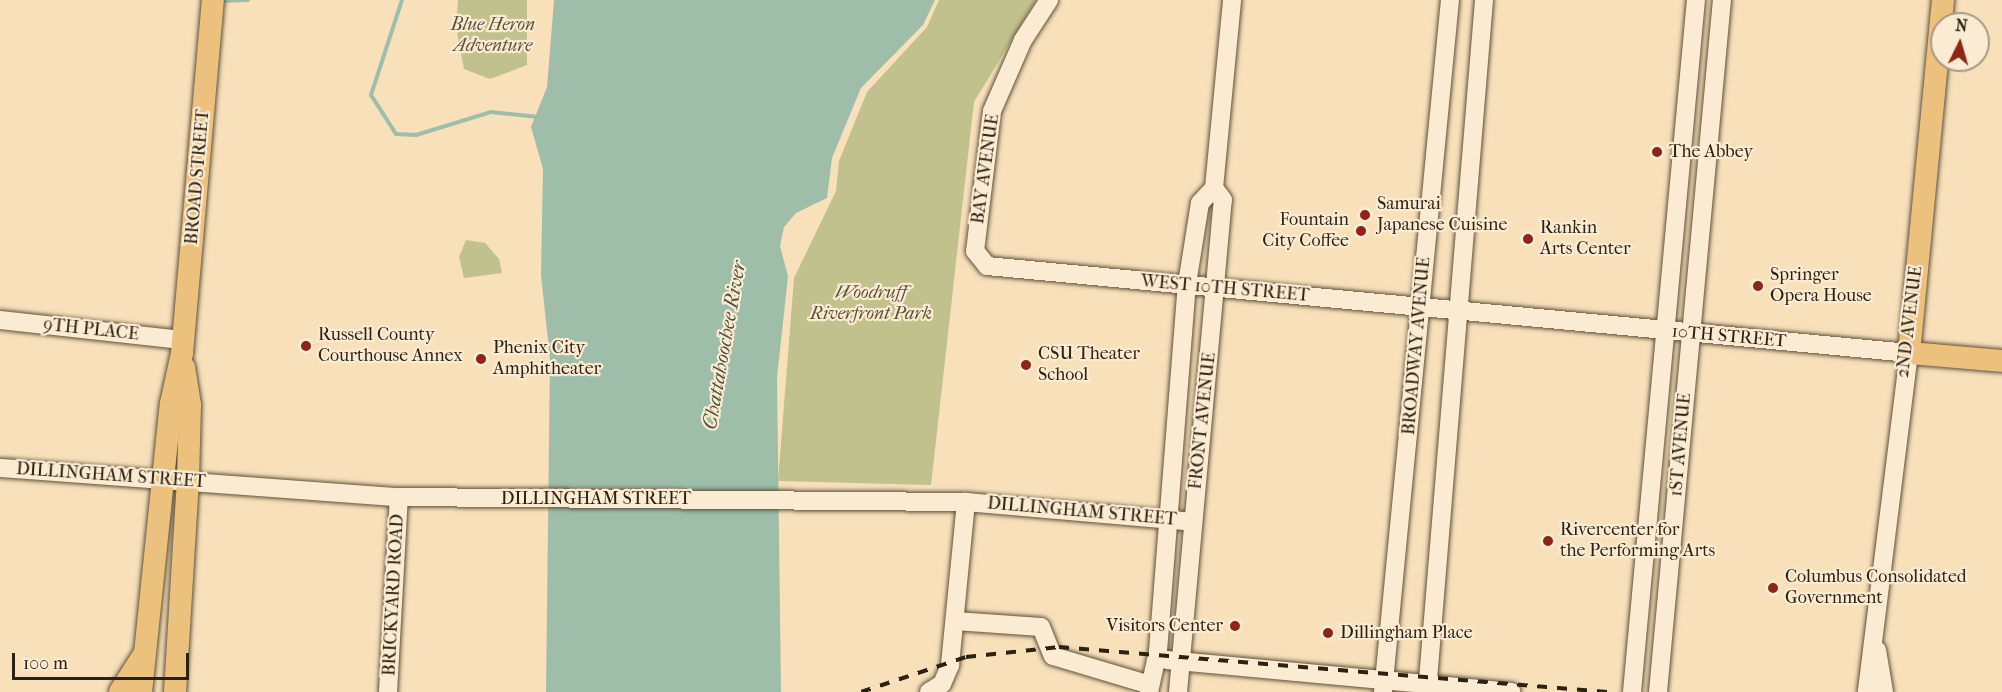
<!DOCTYPE html>
<style>
body{margin:0}
#map{position:relative;width:2002px;height:692px;overflow:hidden;background:#f7e0ba;font-family:"IM FELL French Canon",serif}
div>[style]{position:absolute}
.green>*{inset:0;background:#c0c18d}
.water>*{inset:0;background:#9ebeaa}
.stream>*{height:4px;margin:-2px;padding:0 2px;transform-origin:2px;border-radius:2px;background:#9ebeaa}
.roads{filter:drop-shadow(0 0 2px #60513b) drop-shadow(0 0 2px #60513b)}
.minor>*{height:18px;margin:-9px;padding:0 9px;transform-origin:9px;border-radius:9px;background:#faebd2}
.major>*{height:22px;margin:-11px;padding:0 11px;transform-origin:11px;border-radius:11px;background:#ecc07d}
.rail>*{height:4px;margin-top:-2px;transform-origin:0;background:repeating-linear-gradient(90deg,#2d2111 0 10px,transparent 0 20px)}
.dots>*{width:16px;height:16px;translate:-50% -50%;box-sizing:border-box;border:3px solid #faebd2;border-radius:50%}
span{translate:-50% -50%;white-space:nowrap;text-align:center;line-height:1.15;-webkit-text-stroke:4.5px #faebd2;paint-order:stroke}
.park-label{font-size:18px;color:#595136;font-style:italic}
.poi-label{font-size:18px;color:#2d2111}
.left{translate:0 -50%;text-align:left}
.right{translate:-100% -50%;text-align:right}
.street-label{font-size:18px;color:#2d2111}
.water-label{font-size:20px;color:#4f503f;font-style:italic}
.north{position:absolute;left:1930px;top:12px;width:60px;height:60px;box-sizing:border-box;background:#faebd2;border:2px solid #a89a85;border-radius:50%;rotate:5deg;font-size:16px;font-weight:700;line-height:24px;text-align:center;color:#2d2111}
.north::after{content:'';display:block;margin:auto;width:21px;height:27px;background:#8f2418;clip-path:polygon(50% 0,100% 100%,50% 72%,0 100%)}
.scale{position:absolute;left:12px;top:653px;width:177px;height:27px;box-sizing:border-box;border:3px solid #2d2111;border-top:0;padding-left:8px;font-size:18px;line-height:21px;white-space:nowrap;color:#2d2111;-webkit-text-stroke:4px #faebd2;paint-order:stroke}
</style>
<div id="map">
<div class="green">
<i style="clip-path:polygon(458px 0,527px 0,527px 65px,490px 79px,464px 69px,456px 26px)"></i>
<i style="clip-path:polygon(939px 0,1036px 0,974px 102px,931px 485px,778px 481px,794px 278px,836px 191px,839px 161px,867px 92px,927px 27px)"></i>
<i style="clip-path:polygon(466px 240px,485px 243px,499px 259px,502px 273px,464px 278px,459px 257px)"></i>
</div>
<div class="water">
<i style="clip-path:polygon(554px 0,935px 0,923px 25px,861px 88px,832px 158px,827px 198px,796px 213px,784px 227px,780px 246px,788px 276px,777px 378px,781px 692px,546px 692px,550px 359px,541px 275px,543px 169px,531px 127px,547px 87px)"></i>
</div>
<div class="stream">
<i style="left:402px;top:0;width:100px;rotate:108.1deg"></i>
<i style="left:371px;top:95px;width:46px;rotate:57.3deg"></i>
<i style="left:396px;top:134px;width:20px;rotate:3deg"></i>
<i style="left:416px;top:135px;width:78px;rotate:-17deg"></i>
<i style="left:491px;top:112px;width:48px;rotate:5.9deg"></i>
<i style="left:221px;top:1px;width:27px;rotate:-2deg"></i>
</div>
<div class="roads">
<div class="minor">
<i style="left:1049px;top:0;width:48px;rotate:123deg"></i>
<i style="left:1023px;top:40px;width:77px;rotate:113.6deg"></i>
<i style="left:992px;top:111px;width:141px;rotate:96.9deg"></i>
<i style="left:975px;top:251px;width:19px;rotate:51deg"></i>
<i style="left:987px;top:266px;width:926px;rotate:5.39deg"></i>
<i style="left:1909px;top:353px;width:342px;rotate:97.1deg"></i>
<i style="left:0;top:320px;width:183px;rotate:6.3deg"></i>
<i style="left:0;top:468px;width:400px;rotate:4.2deg"></i>
<i style="left:399px;top:497px;width:567px;rotate:0.51deg"></i>
<i style="left:966px;top:502px;width:228px;rotate:5deg"></i>
<i style="left:955px;top:621px;width:86px;rotate:4deg"></i>
<i style="left:1041px;top:627px;width:31px;rotate:68deg"></i>
<i style="left:1053px;top:656px;width:101px;rotate:16.6deg"></i>
<i style="left:1877px;top:650px;width:43px;rotate:80.5deg"></i>
<i style="left:1167px;top:660px;width:346px;rotate:5.3deg"></i>
<i style="left:388px;top:692px;width:195px;rotate:-86.8deg"></i>
<i style="left:929px;top:692px;width:15px;rotate:-32deg"></i>
<i style="left:942px;top:684px;width:21px;rotate:-67deg"></i>
<i style="left:950px;top:665px;width:164px;rotate:-84.4deg"></i>
<i style="left:1149px;top:692px;width:42px;rotate:-77.6deg"></i>
<i style="left:1158px;top:651px;width:368px;rotate:-85.5deg"></i>
<i style="left:1187px;top:284px;width:82px;rotate:-80.9deg"></i>
<i style="left:1200px;top:203px;width:21px;rotate:-47deg"></i>
<i style="left:1214px;top:188px;width:189px;rotate:-84.5deg"></i>
<i style="left:1178px;top:692px;width:494px;rotate:-84.8deg"></i>
<i style="left:1223px;top:200px;width:15px;rotate:-127deg"></i>
<i style="left:1383px;top:692px;width:695px;rotate:-84.47deg"></i>
<i style="left:1427px;top:692px;width:694px;rotate:-85.29deg"></i>
<i style="left:1632px;top:692px;width:695px;rotate:-84.72deg"></i>
<i style="left:1658px;top:692px;width:695px;rotate:-84.72deg"></i>
</div>
<div class="major">
<i style="left:1943px;top:0;width:355px;rotate:95.5deg"></i>
<i style="left:1909px;top:353px;width:93px;rotate:4.9deg"></i>
<i style="left:120px;top:692px;width:43px;rotate:-57.4deg"></i>
<i style="left:141px;top:692px;width:290px;rotate:-84.1deg"></i>
<i style="left:171px;top:404px;width:52px;rotate:-77.8deg"></i>
<i style="left:182px;top:353px;width:354px;rotate:-85deg"></i>
<i style="left:175px;top:692px;width:212px;rotate:-86.5deg"></i>
<i style="left:188px;top:480px;width:75px;rotate:-88.5deg"></i>
<i style="left:190px;top:405px;width:38px;rotate:-99deg"></i>
</div>
</div>
<div class="rail">
<i style="left:861px;top:692px;width:111px;rotate:-18.4deg"></i>
<i style="left:966px;top:657px;width:94px;rotate:-6.1deg"></i>
<i style="left:1059px;top:647px;width:550px;rotate:4.69deg"></i>
</div>
<div class="dots">
<i style="left:1657px;top:152px;background:#8f2418"></i>
<i style="left:1365px;top:215px;background:#8f2418"></i>
<i style="left:1361px;top:231px;background:#8f2418"></i>
<i style="left:1528px;top:239px;background:#8f2418"></i>
<i style="left:1758px;top:286px;background:#8f2418"></i>
<i style="left:306px;top:346px;background:#8f2418"></i>
<i style="left:481px;top:359px;background:#8f2418"></i>
<i style="left:1026px;top:365px;background:#8f2418"></i>
<i style="left:1548px;top:541px;background:#8f2418"></i>
<i style="left:1773px;top:588px;background:#8f2418"></i>
<i style="left:1235px;top:626px;background:#8f2418"></i>
<i style="left:1328px;top:633px;background:#8f2418"></i>
</div>
<div class="park-label">
<span style="left:493px;top:36px">Blue Heron<br>Adventure</span>
<span style="left:871px;top:304px">Woodruff<br>Riverfront Park</span>
</div>
<div class="poi-label">
<span class="left" style="left:1669px;top:152px">The Abbey</span>
<span class="left" style="left:1377px;top:215px">Samurai<br>Japanese Cuisine</span>
<span class="right" style="left:1349px;top:231px">Fountain<br>City Coffee</span>
<span class="left" style="left:1540px;top:239px">Rankin<br>Arts Center</span>
<span class="left" style="left:1770px;top:286px">Springer<br>Opera House</span>
<span class="left" style="left:318px;top:346px">Russell County<br>Courthouse Annex</span>
<span class="left" style="left:493px;top:359px">Phenix City<br>Amphitheater</span>
<span class="left" style="left:1038px;top:365px">CSU Theater<br>School</span>
<span class="left" style="left:1560px;top:541px">Rivercenter for<br>the Performing Arts</span>
<span class="left" style="left:1785px;top:588px">Columbus Consolidated<br>Government</span>
<span class="right" style="left:1223px;top:626px">Visitors Center</span>
<span class="left" style="left:1340px;top:633px">Dillingham Place</span>
</div>
<div class="street-label">
<span style="left:986px;top:169px;rotate:-82deg">BAY AVENUE</span>
<span style="left:198px;top:177px;rotate:-85deg">BROAD STREET</span>
<span style="left:1225px;top:289px;rotate:5deg">WEST 10TH STREET</span>
<span style="left:1910px;top:322px;rotate:-83deg">2ND AVENUE</span>
<span style="left:91px;top:330px;rotate:6deg">9TH PLACE</span>
<span style="left:1729px;top:337px;rotate:5deg">10TH STREET</span>
<span style="left:1417px;top:346px;rotate:-85deg">BROADWAY AVENUE</span>
<span style="left:1203px;top:421px;rotate:-84deg">FRONT AVENUE</span>
<span style="left:1681px;top:445px;rotate:-85deg">1ST AVENUE</span>
<span style="left:111px;top:476px;rotate:4deg">DILLINGHAM STREET</span>
<span style="left:596px;top:499px">DILLINGHAM STREET</span>
<span style="left:1082px;top:512px;rotate:5deg">DILLINGHAM STREET</span>
<span style="left:394px;top:595px;rotate:-87deg">BRICKYARD ROAD</span>
</div>
<div class="water-label">
<span style="left:724px;top:345px;rotate:-80deg">Chattahoochee River</span>
</div>
<div class="north">N</div>
<div class="scale">100 m</div>
</div>
